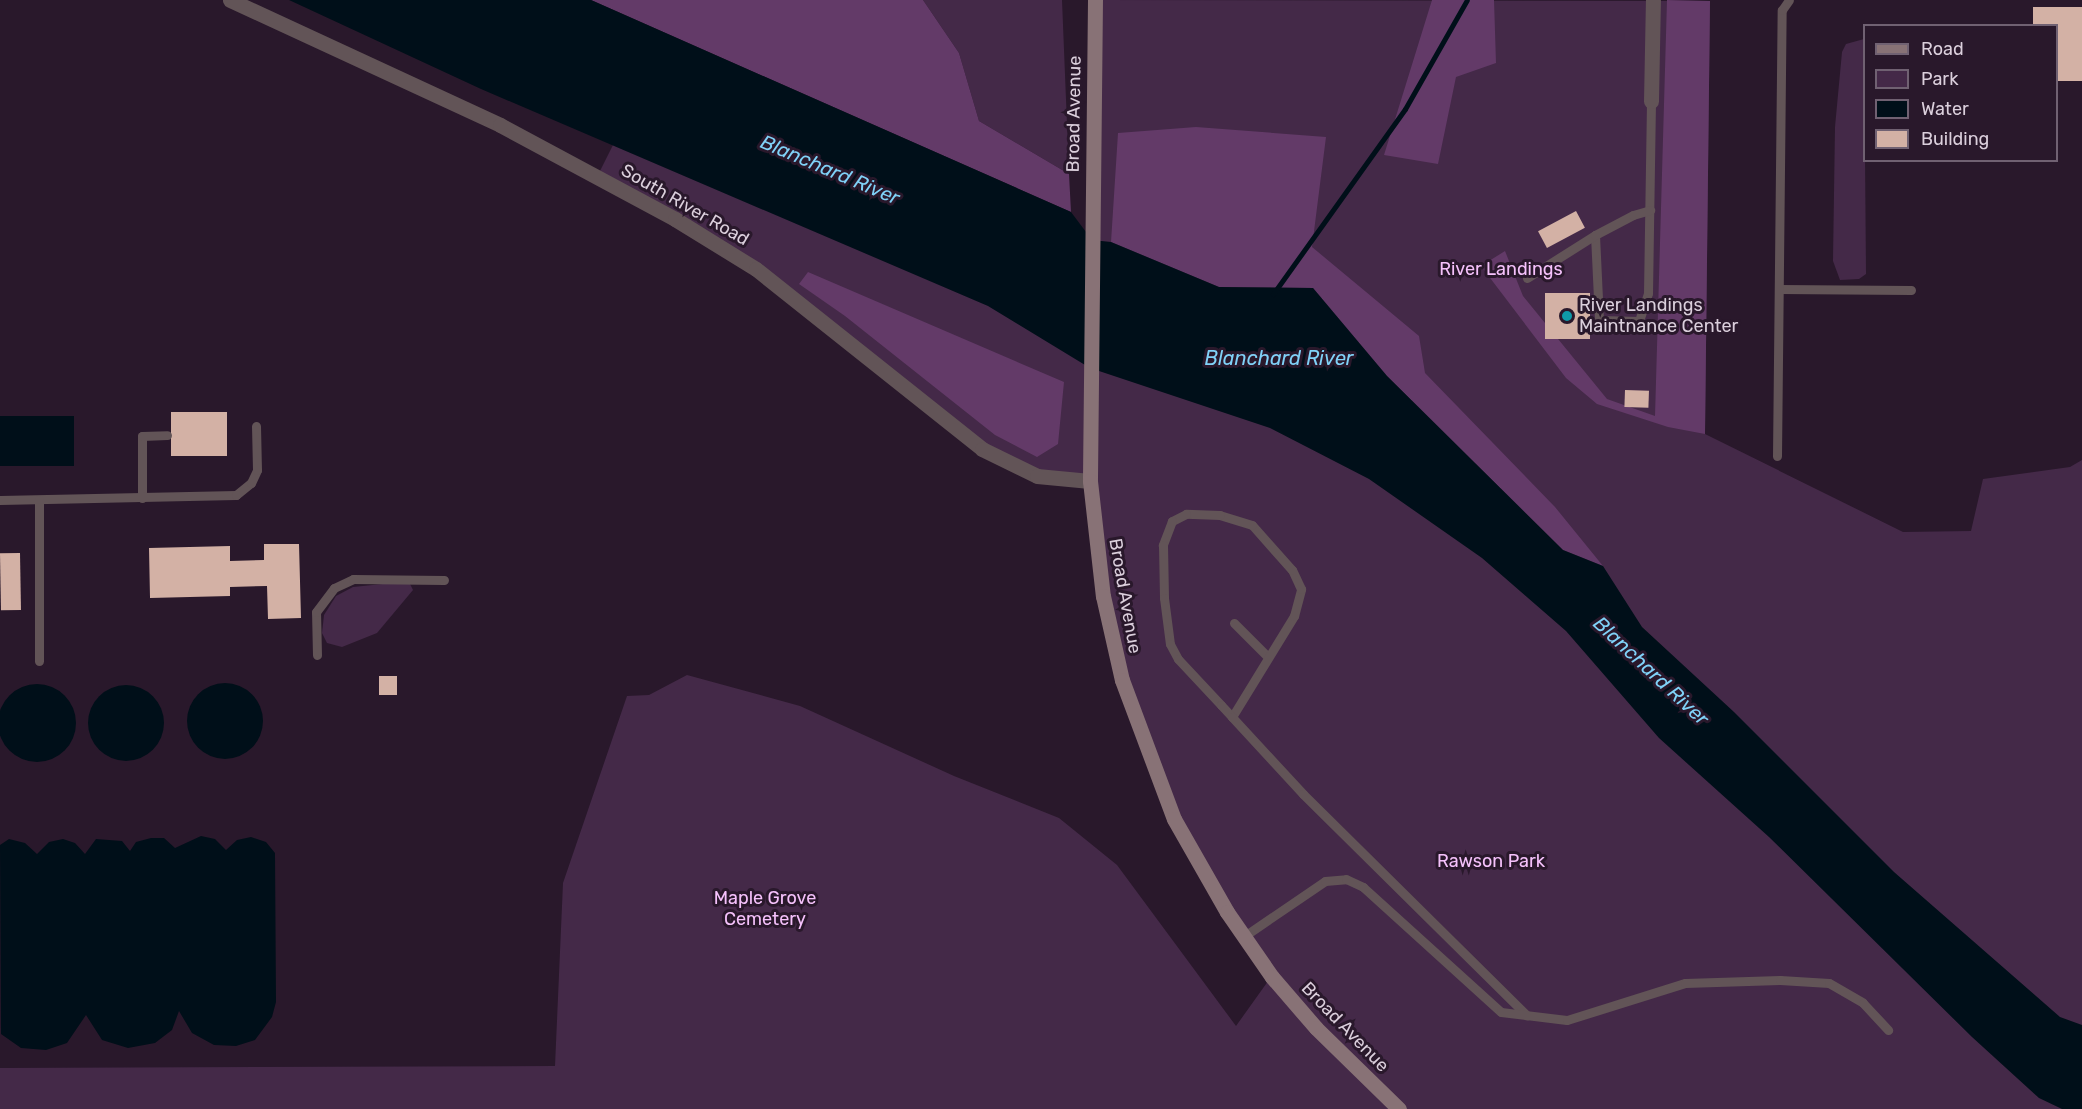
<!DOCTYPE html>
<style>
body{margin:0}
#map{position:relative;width:2082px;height:1109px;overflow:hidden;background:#29182b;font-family:Rubik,sans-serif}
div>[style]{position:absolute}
.green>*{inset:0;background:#442948}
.forest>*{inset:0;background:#633a68}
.water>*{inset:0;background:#000f19;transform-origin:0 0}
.round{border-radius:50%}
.stream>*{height:5px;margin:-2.5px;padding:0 2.5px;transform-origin:2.5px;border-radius:2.5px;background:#000f19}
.building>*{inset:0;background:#d3b1a5;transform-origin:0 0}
.service>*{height:9px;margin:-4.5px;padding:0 4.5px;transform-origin:4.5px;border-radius:4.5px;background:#625457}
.minor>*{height:15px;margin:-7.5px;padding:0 7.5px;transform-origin:7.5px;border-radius:7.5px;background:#625457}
.tertiary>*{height:15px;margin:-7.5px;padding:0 7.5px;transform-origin:7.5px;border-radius:7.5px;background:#625457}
.secondary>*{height:15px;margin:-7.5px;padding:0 7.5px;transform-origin:7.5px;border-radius:7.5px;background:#887276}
.dots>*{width:16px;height:16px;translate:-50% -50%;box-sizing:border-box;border:3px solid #29182b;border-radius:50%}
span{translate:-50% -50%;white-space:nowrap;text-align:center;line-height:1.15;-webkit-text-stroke:6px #29182b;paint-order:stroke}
.street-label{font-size:18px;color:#dbcfdc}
.park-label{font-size:18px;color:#f5c1fb}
.poi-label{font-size:18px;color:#dbcfdc}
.left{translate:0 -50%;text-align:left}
.water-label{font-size:20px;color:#80d2f8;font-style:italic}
.legend{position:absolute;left:1863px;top:24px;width:195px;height:138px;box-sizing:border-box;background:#29182b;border:2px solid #706172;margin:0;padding:8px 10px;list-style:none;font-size:18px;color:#dbcfdc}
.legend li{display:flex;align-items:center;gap:12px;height:30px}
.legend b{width:30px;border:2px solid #706172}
</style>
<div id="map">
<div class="green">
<i style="clip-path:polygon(923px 0,1062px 0,1069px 174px,979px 121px,959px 53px)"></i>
<i style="clip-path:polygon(1095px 0,1710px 1px,1705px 434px,1903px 532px,1971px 531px,1983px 479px,2070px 467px,2082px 460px,2082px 1109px,0 1109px,0 1068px,555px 1066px,563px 883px,627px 696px,649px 695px,687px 675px,800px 706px,954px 776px,1059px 818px,1117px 865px,1236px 1026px,1271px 977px,1174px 819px,1122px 680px,1090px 481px,1037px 476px,982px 449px,756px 269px,597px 177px,641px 89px,1091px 279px)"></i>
<i style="clip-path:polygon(1864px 39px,1866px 274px,1859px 279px,1840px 280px,1833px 261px,1835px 127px,1842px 52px,1846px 44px)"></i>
<i style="clip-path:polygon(392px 583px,410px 584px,413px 590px,377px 633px,342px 647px,327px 643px,322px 633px,324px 615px,336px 596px,353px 587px)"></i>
</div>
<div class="forest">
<i style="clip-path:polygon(591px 0,923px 0,959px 53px,979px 121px,1069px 174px,1071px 212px)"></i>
<i style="clip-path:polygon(1432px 0,1494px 0,1496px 63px,1456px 77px,1438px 164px,1384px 155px)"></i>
<i style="clip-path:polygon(1667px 0,1710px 1px,1705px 434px,1668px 427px,1597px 404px,1566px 378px,1481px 266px,1505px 251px,1523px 296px,1607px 399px,1655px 416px)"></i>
<i style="clip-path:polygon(1196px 127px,1326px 137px,1312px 247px,1419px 336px,1425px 373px,1555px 507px,1603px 566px,1563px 550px,1387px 376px,1313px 288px,1219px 287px,1111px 242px,1118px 133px)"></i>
<i style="clip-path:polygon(808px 272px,1064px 382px,1058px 444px,1037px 457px,995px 435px,845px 316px,799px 284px)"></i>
</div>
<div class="water">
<i style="clip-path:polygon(289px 0,591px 0,1071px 212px,1092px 240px,1111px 242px,1219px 287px,1313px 288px,1387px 376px,1563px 550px,1603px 566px,1642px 627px,1734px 712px,1894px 872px,2060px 1017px,2082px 1025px,2082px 1109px,2062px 1109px,2039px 1098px,1972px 1037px,1769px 837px,1659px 738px,1566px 631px,1482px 558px,1369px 479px,1270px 428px,1090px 368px,988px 306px,481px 89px)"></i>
<i style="left:0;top:416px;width:74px;height:50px"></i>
<i class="round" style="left:187px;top:683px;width:76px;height:76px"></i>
<i class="round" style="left:-2px;top:684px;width:78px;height:78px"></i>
<i class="round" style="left:88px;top:685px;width:76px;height:76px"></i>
<i style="clip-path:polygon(201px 836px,215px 839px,226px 850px,237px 840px,251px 837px,266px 842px,275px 853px,276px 1002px,272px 1017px,255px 1040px,236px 1046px,214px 1045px,192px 1033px,179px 1011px,172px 1030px,155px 1043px,128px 1048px,102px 1040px,86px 1015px,67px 1043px,46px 1050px,21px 1048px,1px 1034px,0 845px,9px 839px,25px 843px,37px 854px,49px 842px,63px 839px,75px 843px,85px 854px,96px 839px,122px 841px,130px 851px,136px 842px,151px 838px,164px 838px,175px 848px)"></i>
</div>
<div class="stream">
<i style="left:1273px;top:294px;width:227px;rotate:-54.5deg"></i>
<i style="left:1405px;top:109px;width:125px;rotate:-60.4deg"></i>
</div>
<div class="building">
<i style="clip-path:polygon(2033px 7px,2082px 7px,2082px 81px,2056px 81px,2056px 26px,2033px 26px)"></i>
<i style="left:1576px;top:211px;width:19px;height:43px;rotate:62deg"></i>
<i style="left:1545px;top:293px;width:45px;height:46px"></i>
<i style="left:1625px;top:390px;width:24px;height:17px;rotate:2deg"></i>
<i style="left:171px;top:412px;width:56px;height:44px"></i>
<i style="clip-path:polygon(264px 544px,299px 544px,301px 618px,268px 619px,267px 586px,230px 587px,230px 596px,150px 598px,149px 548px,230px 546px,230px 561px,264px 560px)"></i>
<i style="left:20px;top:553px;width:57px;height:20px;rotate:89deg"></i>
<i style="left:379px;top:676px;width:18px;height:19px"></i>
</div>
<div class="service">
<i style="left:1595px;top:235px;width:85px;rotate:87.3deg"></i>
<i style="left:1599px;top:320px;width:40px;rotate:1.4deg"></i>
<i style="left:1639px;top:321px;width:29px;rotate:-72deg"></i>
<i style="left:1648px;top:293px;width:192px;rotate:-89.1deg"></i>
<i style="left:1527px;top:278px;width:80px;rotate:-32.3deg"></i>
<i style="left:1595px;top:235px;width:43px;rotate:-27.8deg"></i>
<i style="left:1633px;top:215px;width:18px;rotate:-16deg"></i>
<i style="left:1779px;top:289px;width:132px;rotate:0.4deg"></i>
<i style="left:1777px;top:456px;width:446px;rotate:-89.4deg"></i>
<i style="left:1782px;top:10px;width:12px;rotate:-55deg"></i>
<i style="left:142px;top:498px;width:62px;rotate:-90deg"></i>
<i style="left:142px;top:436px;width:25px;rotate:-2deg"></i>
<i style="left:0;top:500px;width:236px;rotate:-1.2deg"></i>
<i style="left:236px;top:495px;width:19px;rotate:-39deg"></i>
<i style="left:251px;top:483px;width:14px;rotate:-65deg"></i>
<i style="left:257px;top:470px;width:44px;rotate:-91.3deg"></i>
<i style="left:39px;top:500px;width:161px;rotate:90deg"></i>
<i style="left:1234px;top:623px;width:47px;rotate:45deg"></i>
<i style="left:317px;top:655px;width:43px;rotate:-91.3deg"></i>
<i style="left:316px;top:612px;width:30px;rotate:-53deg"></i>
<i style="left:334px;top:588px;width:21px;rotate:-25deg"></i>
<i style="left:353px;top:579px;width:91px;rotate:0.6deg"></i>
<i style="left:1232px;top:717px;width:119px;rotate:-58.5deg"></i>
<i style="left:1294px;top:616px;width:28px;rotate:-75deg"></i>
<i style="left:1301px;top:589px;width:21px;rotate:-115deg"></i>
<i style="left:1292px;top:570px;width:60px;rotate:-131.6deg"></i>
<i style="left:1252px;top:525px;width:34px;rotate:-163deg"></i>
<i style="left:1220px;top:515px;width:34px;rotate:-178deg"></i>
<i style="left:1186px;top:514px;width:16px;rotate:153deg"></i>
<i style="left:1172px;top:521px;width:26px;rotate:111deg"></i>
<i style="left:1163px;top:545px;width:53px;rotate:88.9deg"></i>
<i style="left:1164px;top:598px;width:46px;rotate:82.6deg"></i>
<i style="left:1170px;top:644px;width:17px;rotate:62deg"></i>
<i style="left:1178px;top:659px;width:63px;rotate:46.9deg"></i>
<i style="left:1221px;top:705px;width:16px;rotate:47deg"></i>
<i style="left:1232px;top:717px;width:105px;rotate:47.3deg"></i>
<i style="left:1303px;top:794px;width:315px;rotate:44.7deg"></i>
<i style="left:1243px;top:937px;width:99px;rotate:-34.3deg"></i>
<i style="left:1325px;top:881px;width:21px;rotate:-5deg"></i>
<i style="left:1346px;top:879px;width:19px;rotate:25deg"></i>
<i style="left:1363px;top:887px;width:186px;rotate:42.2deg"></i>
<i style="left:1501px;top:1012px;width:66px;rotate:6.9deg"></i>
<i style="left:1567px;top:1020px;width:124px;rotate:-17.4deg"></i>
<i style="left:1685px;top:983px;width:95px;rotate:-1.8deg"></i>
<i style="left:1780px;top:980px;width:49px;rotate:3.5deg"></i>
<i style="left:1829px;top:983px;width:39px;rotate:30deg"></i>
<i style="left:1863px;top:1003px;width:37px;rotate:47deg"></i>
</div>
<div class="minor">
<i style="left:1651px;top:101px;width:101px;rotate:-88.9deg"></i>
</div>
<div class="tertiary">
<i style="left:230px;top:0;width:298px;rotate:24.8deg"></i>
<i style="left:500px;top:125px;width:199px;rotate:28.2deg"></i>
<i style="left:675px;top:219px;width:95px;rotate:31.7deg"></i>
<i style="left:756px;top:269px;width:289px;rotate:38.5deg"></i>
<i style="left:982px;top:449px;width:61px;rotate:26.1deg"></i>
<i style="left:1037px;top:476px;width:53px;rotate:5.4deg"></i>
</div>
<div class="secondary">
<i style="left:1095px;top:0;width:481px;rotate:90.6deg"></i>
<i style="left:1090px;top:481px;width:116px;rotate:83.6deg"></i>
<i style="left:1103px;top:596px;width:86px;rotate:77.3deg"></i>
<i style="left:1122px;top:680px;width:148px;rotate:69.5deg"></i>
<i style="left:1174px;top:819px;width:107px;rotate:60.3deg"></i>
<i style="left:1227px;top:912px;width:79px;rotate:55.3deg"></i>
<i style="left:1272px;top:977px;width:67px;rotate:49.2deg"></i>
<i style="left:1316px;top:1028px;width:116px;rotate:44.3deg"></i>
</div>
<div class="dots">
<i style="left:1567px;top:316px;background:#0f9aa8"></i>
</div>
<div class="street-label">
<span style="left:1074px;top:114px;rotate:-89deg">Broad Avenue</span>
<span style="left:685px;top:205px;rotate:30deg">South River Road</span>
<span style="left:1125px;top:596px;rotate:80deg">Broad Avenue</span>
<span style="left:1345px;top:1027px;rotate:46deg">Broad Avenue</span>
</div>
<div class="park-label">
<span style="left:1501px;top:269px">River Landings</span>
<span style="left:1491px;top:861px">Rawson Park</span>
<span style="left:765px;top:909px">Maple Grove<br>Cemetery</span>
</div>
<div class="poi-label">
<span class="left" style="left:1579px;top:316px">River Landings<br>Maintnance Center</span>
</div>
<div class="water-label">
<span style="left:830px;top:170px;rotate:23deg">Blanchard River</span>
<span style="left:1279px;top:358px">Blanchard River</span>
<span style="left:1651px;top:671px;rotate:43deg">Blanchard River</span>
</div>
<ul class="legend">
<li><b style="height:8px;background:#887276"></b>Road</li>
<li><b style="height:16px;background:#442948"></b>Park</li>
<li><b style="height:16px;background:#000f19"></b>Water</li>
<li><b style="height:16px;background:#d3b1a5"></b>Building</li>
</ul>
</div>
